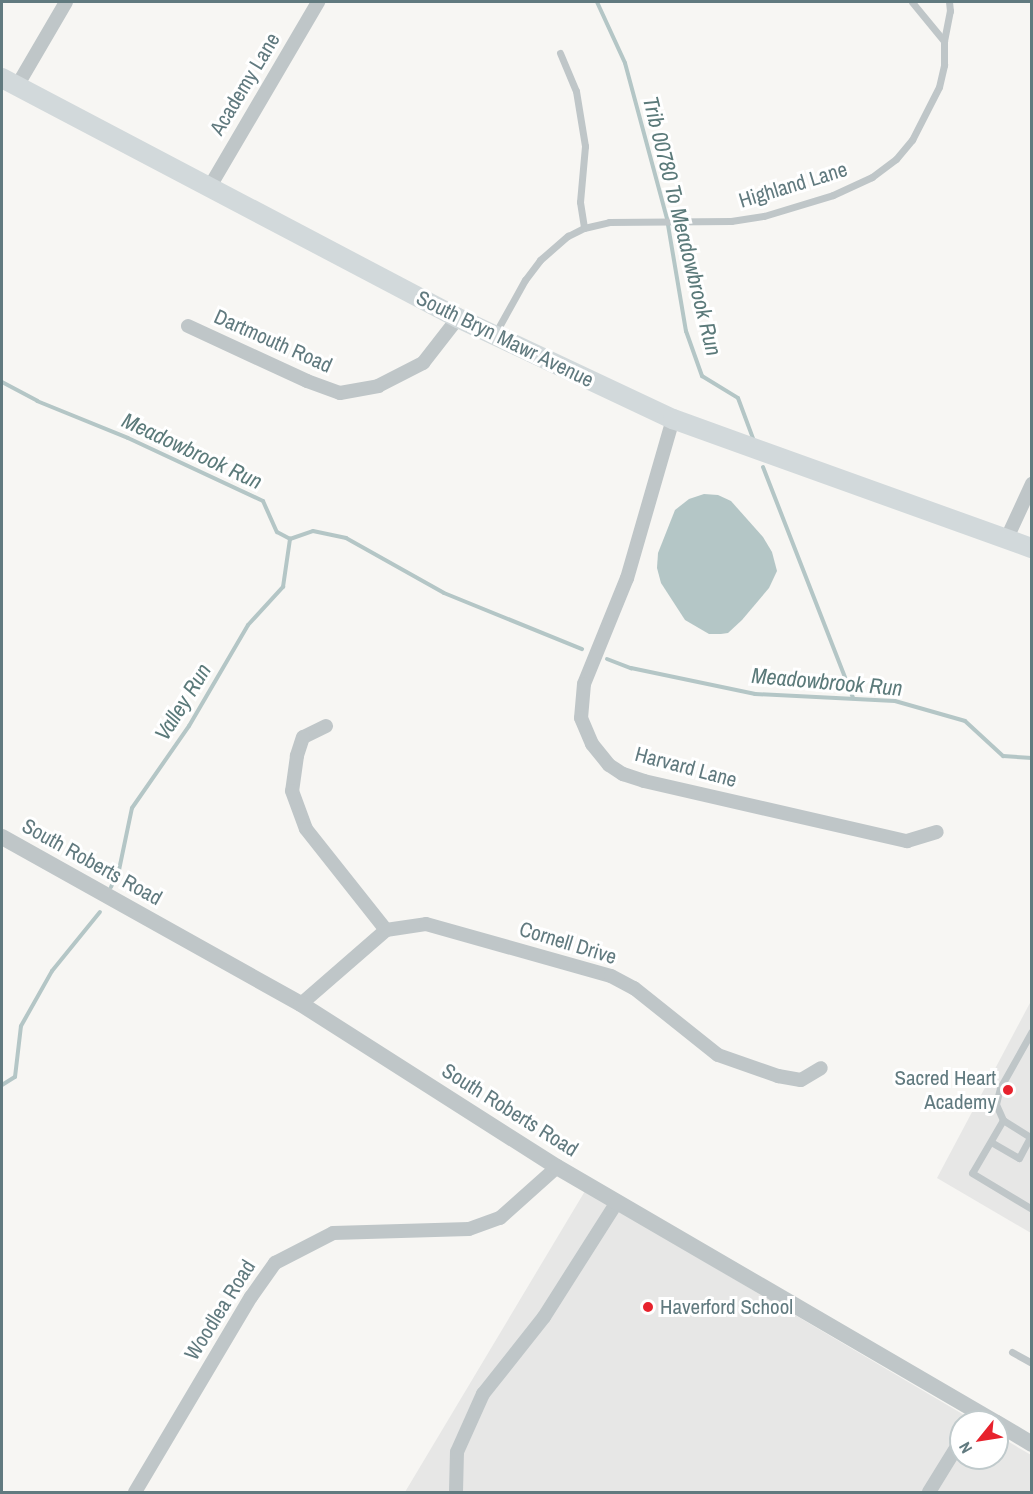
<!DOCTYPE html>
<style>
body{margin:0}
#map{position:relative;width:1033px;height:1494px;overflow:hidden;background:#f7f6f3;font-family:"Archivo Narrow",sans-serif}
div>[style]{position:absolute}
.built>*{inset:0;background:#e7e7e6}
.water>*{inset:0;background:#b4c6c6}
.stream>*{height:4px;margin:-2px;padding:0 2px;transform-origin:2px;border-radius:2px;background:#b4c6c6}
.service>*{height:7px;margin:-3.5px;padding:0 3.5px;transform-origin:3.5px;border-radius:3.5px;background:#bfc6c8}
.minor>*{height:14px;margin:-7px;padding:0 7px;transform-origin:7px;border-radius:7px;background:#bfc6c8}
.tertiary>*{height:16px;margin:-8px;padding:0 8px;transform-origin:8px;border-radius:8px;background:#bfc6c8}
.secondary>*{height:20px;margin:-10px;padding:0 10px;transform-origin:10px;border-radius:10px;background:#d2d9db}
.dots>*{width:16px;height:16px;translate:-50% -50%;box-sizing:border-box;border:3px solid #fff;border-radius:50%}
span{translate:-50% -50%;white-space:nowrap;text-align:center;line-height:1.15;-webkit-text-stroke:6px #fff;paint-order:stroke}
.street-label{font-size:21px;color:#617a7f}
.poi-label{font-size:21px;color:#617a7f}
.right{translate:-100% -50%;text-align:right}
.left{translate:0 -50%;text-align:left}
.water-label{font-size:22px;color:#5b7a7a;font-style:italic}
.frame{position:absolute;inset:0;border:3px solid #617a7f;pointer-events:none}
.north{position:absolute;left:949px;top:1410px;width:60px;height:60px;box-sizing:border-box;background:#fff;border:2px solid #c0cacc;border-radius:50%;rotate:240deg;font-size:16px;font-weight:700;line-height:24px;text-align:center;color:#617a7f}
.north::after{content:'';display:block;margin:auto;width:21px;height:27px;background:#e7222d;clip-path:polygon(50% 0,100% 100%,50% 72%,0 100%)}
</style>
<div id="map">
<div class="built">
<i style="clip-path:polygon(1031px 1001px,1031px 1233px,937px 1178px)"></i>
<i style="clip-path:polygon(585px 1191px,976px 1422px,961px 1422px,961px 1458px,997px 1458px,997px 1435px,1031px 1455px,1031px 1492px,405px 1492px)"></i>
</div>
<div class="water">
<i style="clip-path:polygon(704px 494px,718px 495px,731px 501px,763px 537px,772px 552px,777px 571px,769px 588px,742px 620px,728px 633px,721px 634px,709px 634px,685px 620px,661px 583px,657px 568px,658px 553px,675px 510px,689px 499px)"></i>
</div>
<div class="stream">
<i style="left:597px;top:2px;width:67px;rotate:65.3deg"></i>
<i style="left:625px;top:63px;width:162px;rotate:74.9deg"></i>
<i style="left:667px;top:219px;width:114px;rotate:80.4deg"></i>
<i style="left:686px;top:331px;width:48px;rotate:70.4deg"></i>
<i style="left:702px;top:376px;width:42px;rotate:31.4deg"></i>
<i style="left:738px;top:398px;width:46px;rotate:69.6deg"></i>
<i style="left:2px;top:382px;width:40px;rotate:28deg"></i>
<i style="left:37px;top:401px;width:98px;rotate:22.1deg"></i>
<i style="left:128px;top:438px;width:149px;rotate:25deg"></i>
<i style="left:263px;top:501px;width:34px;rotate:66deg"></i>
<i style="left:277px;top:532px;width:15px;rotate:28deg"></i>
<i style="left:290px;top:539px;width:24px;rotate:-19deg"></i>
<i style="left:313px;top:531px;width:34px;rotate:12deg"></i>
<i style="left:346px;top:538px;width:112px;rotate:29.3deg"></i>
<i style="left:444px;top:593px;width:149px;rotate:22.1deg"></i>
<i style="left:763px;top:467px;width:248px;rotate:68.7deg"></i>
<i style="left:607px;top:659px;width:26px;rotate:21deg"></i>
<i style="left:631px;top:668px;width:127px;rotate:11.8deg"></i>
<i style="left:755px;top:694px;width:140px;rotate:2.9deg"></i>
<i style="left:895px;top:701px;width:73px;rotate:15.9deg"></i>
<i style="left:965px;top:721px;width:52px;rotate:42.6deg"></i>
<i style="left:1003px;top:756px;width:29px;rotate:4deg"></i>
<i style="left:111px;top:887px;width:19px;rotate:-65deg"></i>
<i style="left:119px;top:870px;width:63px;rotate:-78.2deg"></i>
<i style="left:132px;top:808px;width:100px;rotate:-55.2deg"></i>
<i style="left:189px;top:726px;width:117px;rotate:-59.7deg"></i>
<i style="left:248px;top:625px;width:52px;rotate:-47.4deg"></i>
<i style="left:283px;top:587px;width:49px;rotate:-81.7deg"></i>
<i style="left:2px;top:1085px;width:15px;rotate:-32deg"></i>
<i style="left:15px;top:1077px;width:51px;rotate:-83.3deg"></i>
<i style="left:21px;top:1026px;width:63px;rotate:-60.6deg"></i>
<i style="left:52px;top:971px;width:76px;rotate:-50.9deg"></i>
</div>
<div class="service">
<i style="left:944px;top:41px;width:31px;rotate:-79deg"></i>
<i style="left:950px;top:11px;width:9px;rotate:-96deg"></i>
<i style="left:560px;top:53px;width:41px;rotate:67.2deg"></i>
<i style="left:576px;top:91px;width:56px;rotate:80.7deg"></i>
<i style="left:585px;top:146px;width:56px;rotate:95.1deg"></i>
<i style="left:580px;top:202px;width:26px;rotate:81deg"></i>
<i style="left:496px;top:332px;width:60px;rotate:-60.9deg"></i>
<i style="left:525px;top:280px;width:25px;rotate:-53deg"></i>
<i style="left:540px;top:260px;width:37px;rotate:-41deg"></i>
<i style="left:568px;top:236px;width:18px;rotate:-27deg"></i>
<i style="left:584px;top:228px;width:26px;rotate:-13deg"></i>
<i style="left:609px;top:222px;width:122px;rotate:-0.5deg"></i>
<i style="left:731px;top:221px;width:33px;rotate:-9deg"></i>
<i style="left:764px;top:216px;width:72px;rotate:-16.9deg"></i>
<i style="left:833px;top:195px;width:43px;rotate:-24.8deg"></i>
<i style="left:872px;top:177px;width:30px;rotate:-37deg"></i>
<i style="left:896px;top:159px;width:25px;rotate:-50deg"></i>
<i style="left:912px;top:140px;width:59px;rotate:-63deg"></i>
<i style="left:939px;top:87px;width:23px;rotate:-77deg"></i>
<i style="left:944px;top:65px;width:24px;rotate:-90deg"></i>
<i style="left:944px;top:41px;width:50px;rotate:-129.4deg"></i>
<i style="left:1003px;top:1120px;width:17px;rotate:-114deg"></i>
<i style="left:996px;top:1104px;width:16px;rotate:-76deg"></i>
<i style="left:1000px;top:1088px;width:65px;rotate:-60.7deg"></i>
<i style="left:991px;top:1142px;width:32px;rotate:30deg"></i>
<i style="left:1019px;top:1158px;width:24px;rotate:-62deg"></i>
<i style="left:1030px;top:1137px;width:32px;rotate:-148deg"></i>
<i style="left:1003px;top:1120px;width:61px;rotate:120.3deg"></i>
<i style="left:972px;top:1173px;width:70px;rotate:31deg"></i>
<i style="left:1012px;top:1352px;width:23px;rotate:29deg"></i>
</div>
<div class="minor">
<i style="left:17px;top:86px;width:97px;rotate:-59.7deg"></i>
<i style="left:209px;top:188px;width:216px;rotate:-59.6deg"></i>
<i style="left:188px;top:326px;width:131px;rotate:24.8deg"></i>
<i style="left:307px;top:381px;width:35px;rotate:20deg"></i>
<i style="left:340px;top:393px;width:39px;rotate:-10deg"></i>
<i style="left:378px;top:386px;width:51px;rotate:-27.1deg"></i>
<i style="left:423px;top:363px;width:57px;rotate:-52.1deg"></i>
<i style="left:673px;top:419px;width:166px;rotate:106.1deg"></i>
<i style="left:627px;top:578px;width:114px;rotate:112.1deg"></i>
<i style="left:584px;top:684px;width:34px;rotate:95deg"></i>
<i style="left:581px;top:718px;width:28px;rotate:67deg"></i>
<i style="left:592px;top:744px;width:27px;rotate:51deg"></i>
<i style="left:609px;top:765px;width:17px;rotate:33deg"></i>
<i style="left:623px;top:774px;width:22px;rotate:18deg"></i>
<i style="left:644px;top:781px;width:270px;rotate:12.9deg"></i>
<i style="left:907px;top:841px;width:31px;rotate:-17deg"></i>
<i style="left:1007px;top:538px;width:60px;rotate:-65.2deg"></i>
<i style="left:326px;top:726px;width:25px;rotate:154deg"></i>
<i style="left:303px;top:737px;width:20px;rotate:108deg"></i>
<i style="left:297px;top:756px;width:35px;rotate:98deg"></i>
<i style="left:292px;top:791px;width:40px;rotate:69.8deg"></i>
<i style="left:306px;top:829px;width:129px;rotate:51.6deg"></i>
<i style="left:301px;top:1004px;width:113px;rotate:-41deg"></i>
<i style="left:386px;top:930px;width:40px;rotate:-8.5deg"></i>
<i style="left:426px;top:924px;width:192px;rotate:15.7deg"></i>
<i style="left:611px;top:976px;width:26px;rotate:28deg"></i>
<i style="left:634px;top:988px;width:107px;rotate:38.6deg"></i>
<i style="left:718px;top:1055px;width:64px;rotate:19.3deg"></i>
<i style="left:778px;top:1076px;width:23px;rotate:10deg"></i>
<i style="left:801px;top:1080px;width:23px;rotate:-31deg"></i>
<i style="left:135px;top:1492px;width:227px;rotate:-59.3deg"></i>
<i style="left:251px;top:1297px;width:42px;rotate:-54.8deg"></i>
<i style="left:275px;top:1263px;width:65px;rotate:-27.3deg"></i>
<i style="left:333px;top:1233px;width:136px;rotate:-1.7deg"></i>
<i style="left:469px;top:1229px;width:33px;rotate:-20deg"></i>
<i style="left:500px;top:1218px;width:76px;rotate:-41.8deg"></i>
<i style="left:456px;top:1492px;width:40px;rotate:-88.6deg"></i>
<i style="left:457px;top:1452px;width:64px;rotate:-65.9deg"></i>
<i style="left:483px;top:1394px;width:98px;rotate:-51.6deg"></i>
<i style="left:544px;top:1317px;width:136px;rotate:-57.6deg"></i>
<i style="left:929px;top:1492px;width:61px;rotate:-58.4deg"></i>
</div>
<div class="tertiary">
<i style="left:2px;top:837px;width:342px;rotate:29.2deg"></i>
<i style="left:301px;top:1004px;width:303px;rotate:32.5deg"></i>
<i style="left:557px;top:1167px;width:507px;rotate:30.21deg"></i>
<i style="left:997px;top:1423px;width:41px;rotate:31deg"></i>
</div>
<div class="secondary">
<i style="left:2px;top:78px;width:515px;rotate:27.76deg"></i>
<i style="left:458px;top:318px;width:238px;rotate:25.2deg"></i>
<i style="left:673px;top:419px;width:381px;rotate:19.8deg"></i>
</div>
<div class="dots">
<i style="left:1008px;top:1090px;background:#e7222d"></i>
<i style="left:648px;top:1307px;background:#e7222d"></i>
</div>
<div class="street-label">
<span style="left:245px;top:84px;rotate:-59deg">Academy Lane</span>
<span style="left:793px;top:185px;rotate:-17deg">Highland Lane</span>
<span style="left:505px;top:339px;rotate:26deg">South Bryn Mawr Avenue</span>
<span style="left:273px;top:341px;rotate:24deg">Dartmouth Road</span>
<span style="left:686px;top:767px;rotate:15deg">Harvard Lane</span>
<span style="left:92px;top:862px;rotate:29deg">South Roberts Road</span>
<span style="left:568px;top:943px;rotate:17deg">Cornell Drive</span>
<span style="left:510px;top:1110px;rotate:32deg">South Roberts Road</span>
<span style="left:220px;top:1310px;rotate:-58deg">Woodlea Road</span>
</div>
<div class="poi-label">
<span class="right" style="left:996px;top:1090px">Sacred Heart<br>Academy</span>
<span class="left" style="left:660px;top:1307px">Haverford School</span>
</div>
<div class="water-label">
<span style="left:682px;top:226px;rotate:76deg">Trib 00780 To Meadowbrook Run</span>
<span style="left:192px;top:451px;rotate:25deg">Meadowbrook Run</span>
<span style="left:827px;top:682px;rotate:5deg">Meadowbrook Run</span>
<span style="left:183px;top:702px;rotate:-58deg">Valley Run</span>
</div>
<div class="frame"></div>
<div class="north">N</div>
</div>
